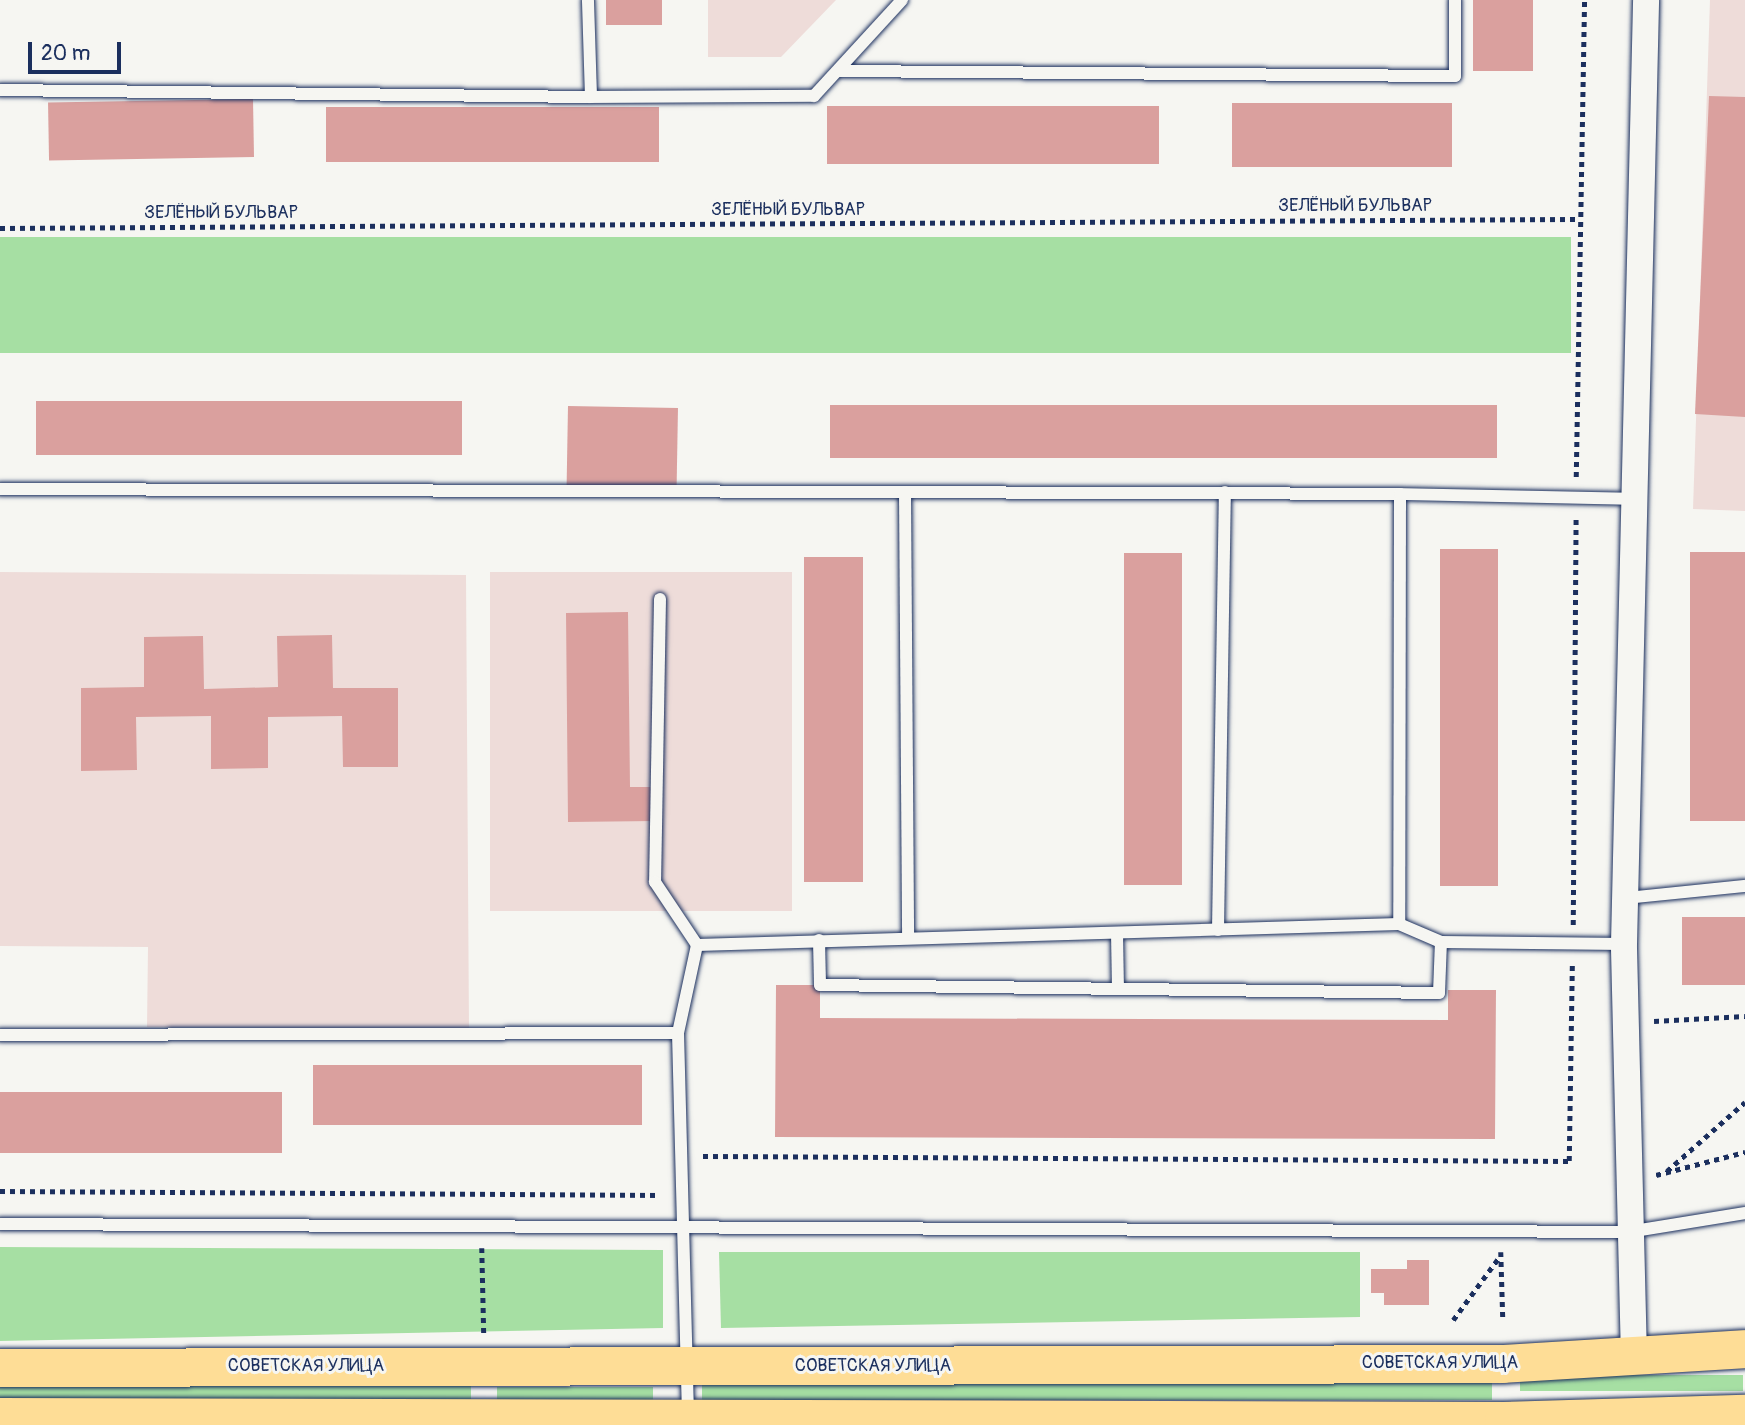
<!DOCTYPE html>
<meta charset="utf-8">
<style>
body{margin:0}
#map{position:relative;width:1745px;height:1425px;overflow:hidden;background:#f6f6f2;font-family:Pangolin,sans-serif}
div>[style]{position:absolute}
.built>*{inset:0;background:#eedcd9;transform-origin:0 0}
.green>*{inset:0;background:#a6dfa3;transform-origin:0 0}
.building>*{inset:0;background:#daa09e;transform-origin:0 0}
.path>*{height:4.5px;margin-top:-2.25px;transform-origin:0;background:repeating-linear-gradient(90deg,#1b2f5e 0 5px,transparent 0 10px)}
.roads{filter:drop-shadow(0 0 2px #1b2f5e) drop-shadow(0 0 2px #1b2f5e)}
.lane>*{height:12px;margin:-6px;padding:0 6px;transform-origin:6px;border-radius:6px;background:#f6f6f2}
.street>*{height:26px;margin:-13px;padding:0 13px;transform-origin:13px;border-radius:13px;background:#f6f6f2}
.primary>*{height:38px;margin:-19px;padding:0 19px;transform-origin:19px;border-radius:19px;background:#fedd96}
span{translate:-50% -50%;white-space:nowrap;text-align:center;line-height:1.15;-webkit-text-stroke:6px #f6f6f2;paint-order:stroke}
.street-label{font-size:18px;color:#1b2f5e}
.scale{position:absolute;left:28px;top:42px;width:93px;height:32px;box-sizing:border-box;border:4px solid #1b2f5e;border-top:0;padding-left:9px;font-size:21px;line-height:24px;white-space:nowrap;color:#1b2f5e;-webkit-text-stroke:5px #f6f6f2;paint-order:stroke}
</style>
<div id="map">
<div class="built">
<i style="clip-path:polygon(708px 0,836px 0,781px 57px,708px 57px)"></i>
<i style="clip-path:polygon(1710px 0,1745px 0,1745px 511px,1693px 509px)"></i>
<i style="clip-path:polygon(0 572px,466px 575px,469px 1029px,147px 1027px,148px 947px,0 946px)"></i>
<i style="left:490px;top:572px;width:302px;height:339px"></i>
</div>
<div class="green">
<i style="left:1571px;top:237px;width:116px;height:1571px;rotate:90deg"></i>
<i style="clip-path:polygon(0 1247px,663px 1250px,663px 1328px,0 1341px)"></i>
<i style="clip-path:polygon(719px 1252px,1360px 1252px,1360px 1317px,721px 1328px)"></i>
<i style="left:1743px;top:1375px;width:16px;height:223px;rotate:90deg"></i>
<i style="left:1492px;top:1383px;width:17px;height:790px;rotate:90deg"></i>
<i style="left:0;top:1386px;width:471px;height:15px"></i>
<i style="left:497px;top:1387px;width:156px;height:16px"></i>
</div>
<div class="building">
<i style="left:606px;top:0;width:56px;height:25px"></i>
<i style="left:1473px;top:0;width:60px;height:71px"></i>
<i style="clip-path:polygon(1709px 96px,1745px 97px,1745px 417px,1695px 414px)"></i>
<i style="left:253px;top:99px;width:58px;height:205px;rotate:89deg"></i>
<i style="left:1232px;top:103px;width:220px;height:64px"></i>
<i style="left:827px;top:106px;width:332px;height:58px"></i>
<i style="left:326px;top:107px;width:333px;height:55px"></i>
<i style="left:462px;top:401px;width:54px;height:426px;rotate:90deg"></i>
<i style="left:830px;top:405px;width:667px;height:53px"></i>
<i style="left:568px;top:406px;width:110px;height:84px;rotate:1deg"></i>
<i style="left:1440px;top:549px;width:58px;height:337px"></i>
<i style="left:1690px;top:552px;width:55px;height:269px"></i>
<i style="left:1124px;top:553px;width:58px;height:332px"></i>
<i style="left:804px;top:557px;width:59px;height:325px"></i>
<i style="clip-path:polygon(628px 612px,630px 787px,654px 787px,655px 821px,568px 822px,566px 613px)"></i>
<i style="clip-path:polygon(332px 635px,333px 688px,398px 688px,398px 767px,343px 767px,342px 716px,268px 717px,268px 768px,211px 769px,211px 716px,136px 717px,137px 770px,81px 771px,81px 688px,144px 687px,144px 637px,203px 636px,204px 689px,278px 687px,277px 636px)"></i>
<i style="left:1745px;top:917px;width:68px;height:63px;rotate:90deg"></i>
<i style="clip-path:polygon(776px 985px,820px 985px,820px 1018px,1448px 1020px,1448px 990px,1496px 990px,1495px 1139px,775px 1137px)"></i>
<i style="left:313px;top:1065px;width:329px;height:60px"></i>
<i style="left:0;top:1092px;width:282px;height:61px"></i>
<i style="clip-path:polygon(1407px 1260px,1429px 1260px,1429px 1305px,1384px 1305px,1384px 1293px,1371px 1293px,1371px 1269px,1407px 1269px)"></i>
</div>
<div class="path">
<i style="left:0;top:228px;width:1576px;rotate:-0.33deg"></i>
<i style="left:1576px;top:477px;width:477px;rotate:-89deg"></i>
<i style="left:1573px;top:925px;width:408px;rotate:-89.6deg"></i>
<i style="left:1654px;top:1021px;width:91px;rotate:-3.1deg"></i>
<i style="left:703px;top:1156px;width:866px;rotate:0.33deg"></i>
<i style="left:1569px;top:1161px;width:196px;rotate:-89.1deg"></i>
<i style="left:1667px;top:1171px;width:104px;rotate:-41.5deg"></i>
<i style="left:1656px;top:1175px;width:92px;rotate:-14.5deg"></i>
<i style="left:0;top:1191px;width:660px;rotate:0.35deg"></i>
<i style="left:482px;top:1248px;width:85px;rotate:88.7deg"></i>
<i style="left:1501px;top:1252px;width:69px;rotate:88.3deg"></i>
<i style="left:1453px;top:1320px;width:79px;rotate:-53.7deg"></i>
</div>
<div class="roads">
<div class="lane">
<i style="left:839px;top:71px;width:616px;rotate:0.47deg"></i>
<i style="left:1455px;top:76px;width:76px;rotate:-90deg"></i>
<i style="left:0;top:90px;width:591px;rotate:0.68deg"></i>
<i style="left:591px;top:97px;width:97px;rotate:-91.8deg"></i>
<i style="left:591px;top:97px;width:223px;rotate:-0.3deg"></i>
<i style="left:814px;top:96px;width:130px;rotate:-47.5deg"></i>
<i style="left:0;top:489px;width:1400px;rotate:0.2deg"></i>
<i style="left:1400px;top:494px;width:430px;rotate:90.1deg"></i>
<i style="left:905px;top:492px;width:446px;rotate:89.6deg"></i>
<i style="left:1400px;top:494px;width:235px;rotate:1.2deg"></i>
<i style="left:660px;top:599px;width:283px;rotate:91deg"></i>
<i style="left:655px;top:882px;width:76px;rotate:56.3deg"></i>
<i style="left:1626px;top:898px;width:120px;rotate:-5.8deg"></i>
<i style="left:1218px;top:930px;width:438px;rotate:-89.1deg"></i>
<i style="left:1117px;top:933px;width:56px;rotate:89deg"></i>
<i style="left:819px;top:940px;width:45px;rotate:88.7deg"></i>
<i style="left:820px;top:985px;width:619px;rotate:0.74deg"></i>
<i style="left:1439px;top:993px;width:51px;rotate:-87.8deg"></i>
<i style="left:0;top:1035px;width:678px;rotate:-0.17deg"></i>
<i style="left:0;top:1224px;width:1628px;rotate:0.28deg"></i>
<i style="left:1628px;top:1232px;width:119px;rotate:-9.2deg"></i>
<i style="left:688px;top:1415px;width:382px;rotate:-91.5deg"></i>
<i style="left:678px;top:1033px;width:90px;rotate:-77.8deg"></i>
<i style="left:697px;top:945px;width:702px;rotate:-1.71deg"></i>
<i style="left:1399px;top:924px;width:46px;rotate:23.2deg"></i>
<i style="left:1441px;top:942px;width:183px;rotate:0.6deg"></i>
</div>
<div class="street">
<i style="left:1634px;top:1358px;width:414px;rotate:-91.4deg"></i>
<i style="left:1624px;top:944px;width:944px;rotate:-88.66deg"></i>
</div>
<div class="primary">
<i style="left:0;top:1368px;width:1503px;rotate:-0.15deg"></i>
<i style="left:1503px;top:1364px;width:242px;rotate:-3.5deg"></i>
<i style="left:0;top:1417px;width:1504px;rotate:0.15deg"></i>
<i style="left:1504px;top:1421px;width:241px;rotate:-1.7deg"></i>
</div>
</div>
<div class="street-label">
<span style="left:1355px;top:206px">ЗЕЛЁНЫЙ БУЛЬВАР</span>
<span style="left:788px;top:210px">ЗЕЛЁНЫЙ БУЛЬВАР</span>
<span style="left:221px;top:213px">ЗЕЛЁНЫЙ БУЛЬВАР</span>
<span style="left:1440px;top:1363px">СОВЕТСКАЯ УЛИЦА</span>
<span style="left:306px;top:1366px">СОВЕТСКАЯ УЛИЦА</span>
<span style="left:873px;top:1366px">СОВЕТСКАЯ УЛИЦА</span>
</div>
<div class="scale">20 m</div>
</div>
